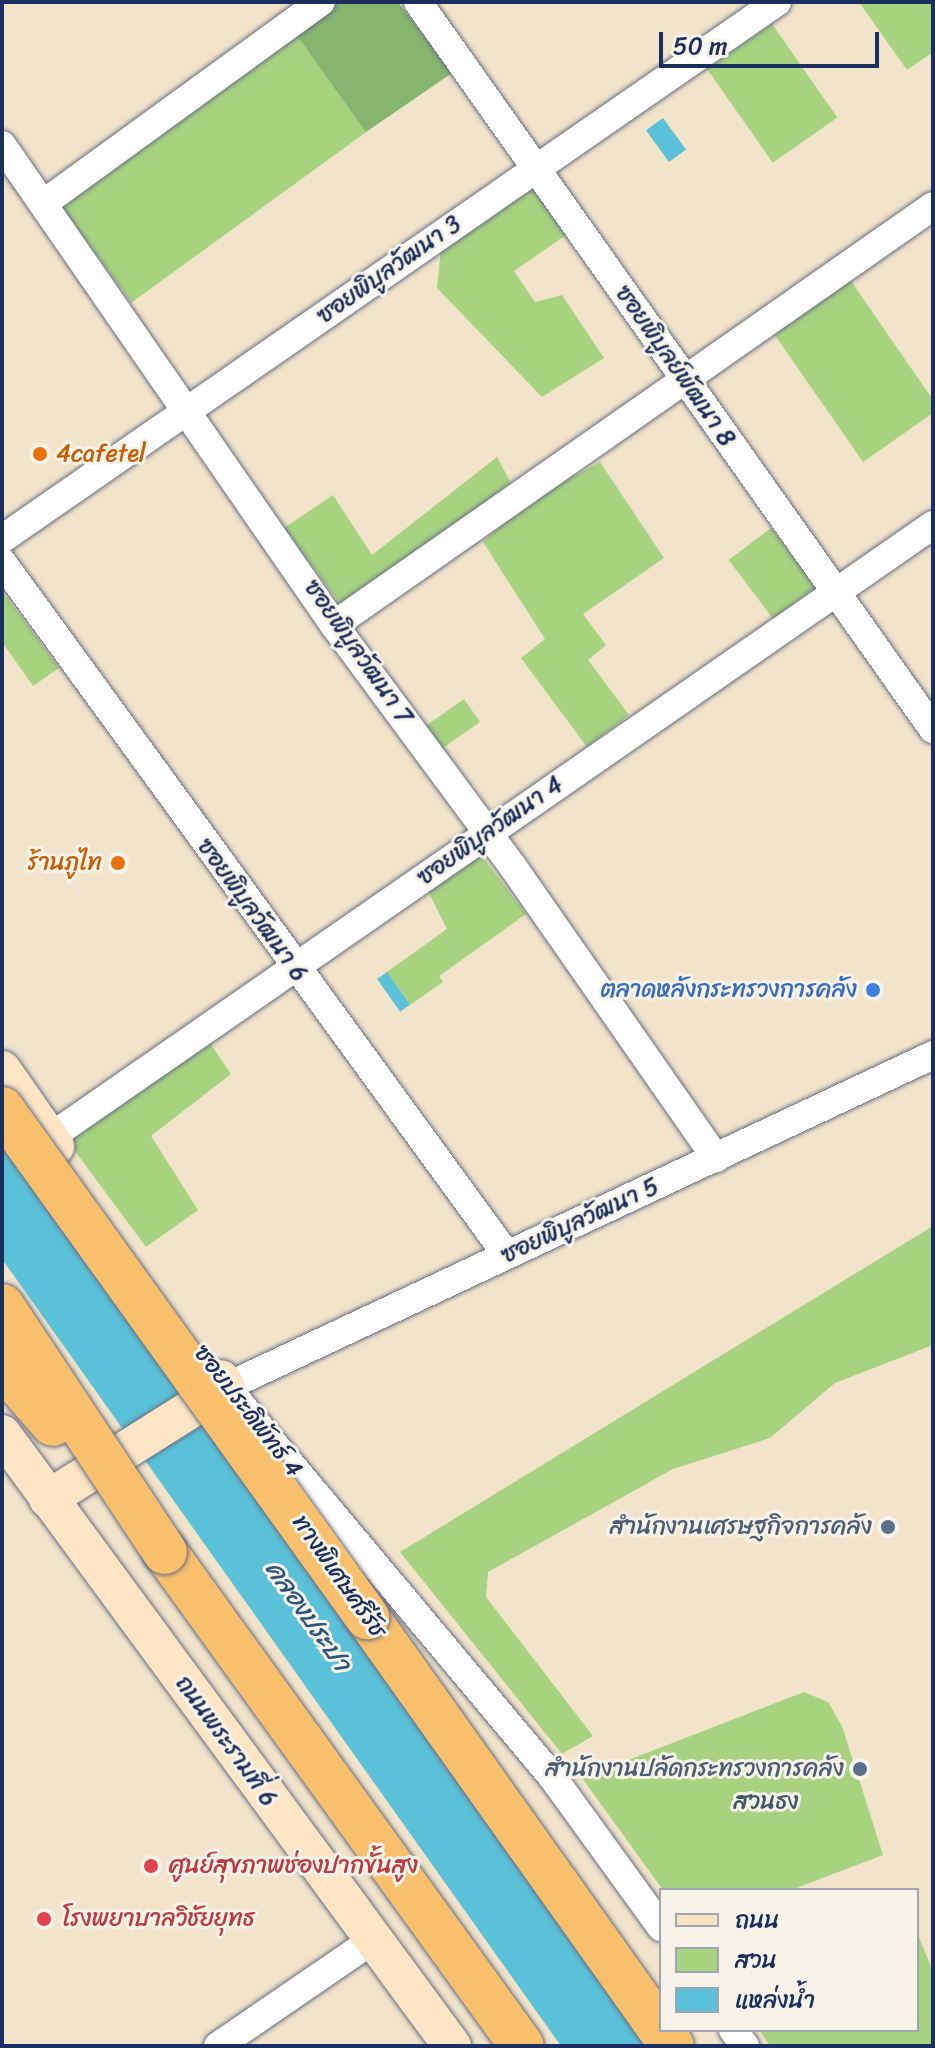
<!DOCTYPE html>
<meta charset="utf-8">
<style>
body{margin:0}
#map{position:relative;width:935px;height:2048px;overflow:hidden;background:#f1e4ca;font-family:Sriracha,"Playpen Sans Thai",sans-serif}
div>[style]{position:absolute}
.green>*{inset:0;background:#a7d380;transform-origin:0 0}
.forest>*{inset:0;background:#85b56e}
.water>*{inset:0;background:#5bc1d9;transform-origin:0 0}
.roads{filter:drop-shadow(0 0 2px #666e84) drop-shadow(0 0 2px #666e84)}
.street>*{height:28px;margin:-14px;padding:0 14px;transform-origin:14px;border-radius:14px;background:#fff}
.secondary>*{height:38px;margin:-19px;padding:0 19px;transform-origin:19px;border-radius:19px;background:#fce5c4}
.highway>*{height:44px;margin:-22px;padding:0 22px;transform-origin:22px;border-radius:22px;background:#f8bf6c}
.bridges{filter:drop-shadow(0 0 2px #666e84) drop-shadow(0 0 2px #666e84)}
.highway-bridge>*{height:44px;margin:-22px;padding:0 22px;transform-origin:22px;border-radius:22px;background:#f8bf6c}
.dots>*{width:22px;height:22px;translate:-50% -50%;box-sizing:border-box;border:4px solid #f7f3e8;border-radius:50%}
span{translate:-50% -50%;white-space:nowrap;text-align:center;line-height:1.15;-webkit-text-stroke:6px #f7f3e8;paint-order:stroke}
.street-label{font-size:24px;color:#1b2f5e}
.food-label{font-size:24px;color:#c56008}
.left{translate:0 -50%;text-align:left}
.right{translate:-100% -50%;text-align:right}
.shop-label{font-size:24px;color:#366cbe}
.service-label{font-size:24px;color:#4e5e75}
.park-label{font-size:24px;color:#3e5866}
.health-label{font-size:24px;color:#be3a42}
.water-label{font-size:26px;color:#2b547d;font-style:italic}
.frame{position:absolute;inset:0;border:4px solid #1b2f5e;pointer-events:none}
.legend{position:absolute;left:659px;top:1888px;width:260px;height:144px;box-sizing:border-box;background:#f7f3e8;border:2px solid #9fa5b1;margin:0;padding:10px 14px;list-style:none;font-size:24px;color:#1b2f5e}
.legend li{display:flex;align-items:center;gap:16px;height:40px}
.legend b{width:40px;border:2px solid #9fa5b1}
.scale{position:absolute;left:659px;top:32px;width:220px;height:36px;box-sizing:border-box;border:4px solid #1b2f5e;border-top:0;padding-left:10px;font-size:24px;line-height:28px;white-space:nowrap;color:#1b2f5e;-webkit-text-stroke:6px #f7f3e8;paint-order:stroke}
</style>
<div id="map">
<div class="green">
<i style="clip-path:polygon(859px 2px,933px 2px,933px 52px,907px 70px)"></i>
<i style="left:772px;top:24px;width:114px;height:79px;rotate:55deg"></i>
<i style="left:295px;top:33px;width:122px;height:291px;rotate:54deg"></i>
<i style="clip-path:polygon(536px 187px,569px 233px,514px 271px,535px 302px,562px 295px,604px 358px,542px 397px,437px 288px,441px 248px)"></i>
<i style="clip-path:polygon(849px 278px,933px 400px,933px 413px,863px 462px,772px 331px)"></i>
<i style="clip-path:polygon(497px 457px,511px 483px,342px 606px,284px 528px,333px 495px,372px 555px)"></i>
<i style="clip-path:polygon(600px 462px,664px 558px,583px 614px,606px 645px,588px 660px,629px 715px,587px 747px,521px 658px,545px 639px,483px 542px,524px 504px)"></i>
<i style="left:771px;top:528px;width:74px;height:53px;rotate:53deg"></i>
<i style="clip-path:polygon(2px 591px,59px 668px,33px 686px,2px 642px)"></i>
<i style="left:464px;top:699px;width:28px;height:46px;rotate:55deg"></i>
<i style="clip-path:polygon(481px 855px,526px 914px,439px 976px,443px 982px,410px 1005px,387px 972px,447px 929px,428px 891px)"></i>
<i style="clip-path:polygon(208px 1040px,231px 1074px,151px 1136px,198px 1210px,146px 1247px,66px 1139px)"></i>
<i style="clip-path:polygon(933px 1226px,933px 1345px,835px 1383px,770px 1438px,673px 1469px,488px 1572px,486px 1597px,593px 1736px,562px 1754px,400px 1552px)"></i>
<i style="clip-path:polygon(804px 1692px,828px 1702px,842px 1726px,883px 1855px,791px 1890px,663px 1890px,582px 1778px)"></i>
<i style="clip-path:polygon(917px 1932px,933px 1972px,933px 2046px,770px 2046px,759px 2030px,917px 2030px)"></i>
</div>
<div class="forest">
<i style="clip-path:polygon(338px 2px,398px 2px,452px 73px,366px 132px,295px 33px)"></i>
</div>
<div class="water">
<i style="left:663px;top:118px;width:39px;height:21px;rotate:54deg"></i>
<i style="left:387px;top:972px;width:40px;height:12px;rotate:55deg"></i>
<i style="clip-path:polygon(2px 1136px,649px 2046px,561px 2046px,2px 1259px)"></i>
</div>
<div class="roads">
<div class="street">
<i style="left:418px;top:2px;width:891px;rotate:54.69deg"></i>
<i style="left:2px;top:145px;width:584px;rotate:55.33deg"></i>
<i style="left:334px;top:625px;width:301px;rotate:53.5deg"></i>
<i style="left:513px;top:867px;width:355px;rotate:55.1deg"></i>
<i style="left:44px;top:203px;width:342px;rotate:-36deg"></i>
<i style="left:2px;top:539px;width:943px;rotate:-34.72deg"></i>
<i style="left:2px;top:562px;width:856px;rotate:53.93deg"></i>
<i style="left:334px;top:625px;width:731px;rotate:-34.97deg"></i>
<i style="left:49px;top:1138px;width:1076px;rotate:-34.74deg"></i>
<i style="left:661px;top:1927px;width:183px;rotate:-125.9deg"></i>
<i style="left:554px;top:1779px;width:511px;rotate:-129.92deg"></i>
<i style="left:226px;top:1387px;width:781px;rotate:-25.15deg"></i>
<i style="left:733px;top:2030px;width:20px;rotate:53deg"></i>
<i style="left:218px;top:2046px;width:188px;rotate:-34.4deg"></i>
</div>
<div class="secondary">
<i style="left:2px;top:1070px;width:93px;rotate:55.1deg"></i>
<i style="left:2px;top:1434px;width:760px;rotate:53.67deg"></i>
<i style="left:48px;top:1499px;width:210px;rotate:-32.2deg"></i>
<i style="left:226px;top:1387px;width:9px;rotate:-122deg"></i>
</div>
<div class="highway">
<i style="left:165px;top:1552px;width:609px;rotate:54.15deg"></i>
<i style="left:367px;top:1617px;width:526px;rotate:54.59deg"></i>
</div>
</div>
<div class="bridges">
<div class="highway-bridge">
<i style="left:2px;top:1109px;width:626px;rotate:54.3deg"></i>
<i style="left:2px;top:1306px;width:295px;rotate:56.5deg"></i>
<i style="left:2px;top:1366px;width:77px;rotate:48.7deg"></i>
</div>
</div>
<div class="dots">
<i style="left:40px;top:454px;background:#e8710a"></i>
<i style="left:118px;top:863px;background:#e8710a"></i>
<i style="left:873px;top:990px;background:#3f7fe0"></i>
<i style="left:888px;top:1527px;background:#5c6f8a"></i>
<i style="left:860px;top:1769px;background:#5c6f8a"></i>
<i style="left:151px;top:1866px;background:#e0444e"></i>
<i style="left:44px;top:1919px;background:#e0444e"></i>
</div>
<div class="street-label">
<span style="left:389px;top:270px;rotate:-35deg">ซอยพิบูลวัฒนา 3</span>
<span style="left:675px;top:366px;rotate:55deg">ซอยพิบูลย์พัฒนา 8</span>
<span style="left:358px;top:652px;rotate:55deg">ซอยพิบูลวัฒนา 7</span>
<span style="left:490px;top:831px;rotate:-35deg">ซอยพิบูลวัฒนา 4</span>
<span style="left:252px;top:910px;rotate:54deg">ซอยพิบูลวัฒนา 6</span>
<span style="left:580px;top:1221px;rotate:-25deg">ซอยพิบูลวัฒนา 5</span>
<span style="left:248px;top:1411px;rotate:52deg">ซอยประดิพัทธ์ 4</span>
<span style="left:339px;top:1576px;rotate:55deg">ทางพิเศษศรีรัช</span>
<span style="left:226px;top:1741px;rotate:54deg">ถนนพระรามที่ 6</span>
</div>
<div class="food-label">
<span class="left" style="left:56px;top:454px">4cafetel</span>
<span class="right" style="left:102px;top:863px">ร้านภูไท</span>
</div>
<div class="shop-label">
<span class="right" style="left:857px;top:990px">ตลาดหลังกระทรวงการคลัง</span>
</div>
<div class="service-label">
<span class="right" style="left:872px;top:1527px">สำนักงานเศรษฐกิจการคลัง</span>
<span class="right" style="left:844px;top:1769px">สำนักงานปลัดกระทรวงการคลัง</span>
</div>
<div class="park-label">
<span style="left:766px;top:1802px">สวนธง</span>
</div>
<div class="health-label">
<span class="left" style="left:169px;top:1866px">ศูนย์สุขภาพช่องปากขั้นสูง</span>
<span class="left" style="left:62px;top:1919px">โรงพยาบาลวิชัยยุทธ</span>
</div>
<div class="water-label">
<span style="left:308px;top:1616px;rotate:55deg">คลองประปา</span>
</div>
<div class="frame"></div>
<ul class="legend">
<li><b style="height:10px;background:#fce5c4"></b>ถนน</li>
<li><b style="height:22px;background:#a7d380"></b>สวน</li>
<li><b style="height:22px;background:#5bc1d9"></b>แหล่งน้ำ</li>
</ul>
<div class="scale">50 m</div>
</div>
